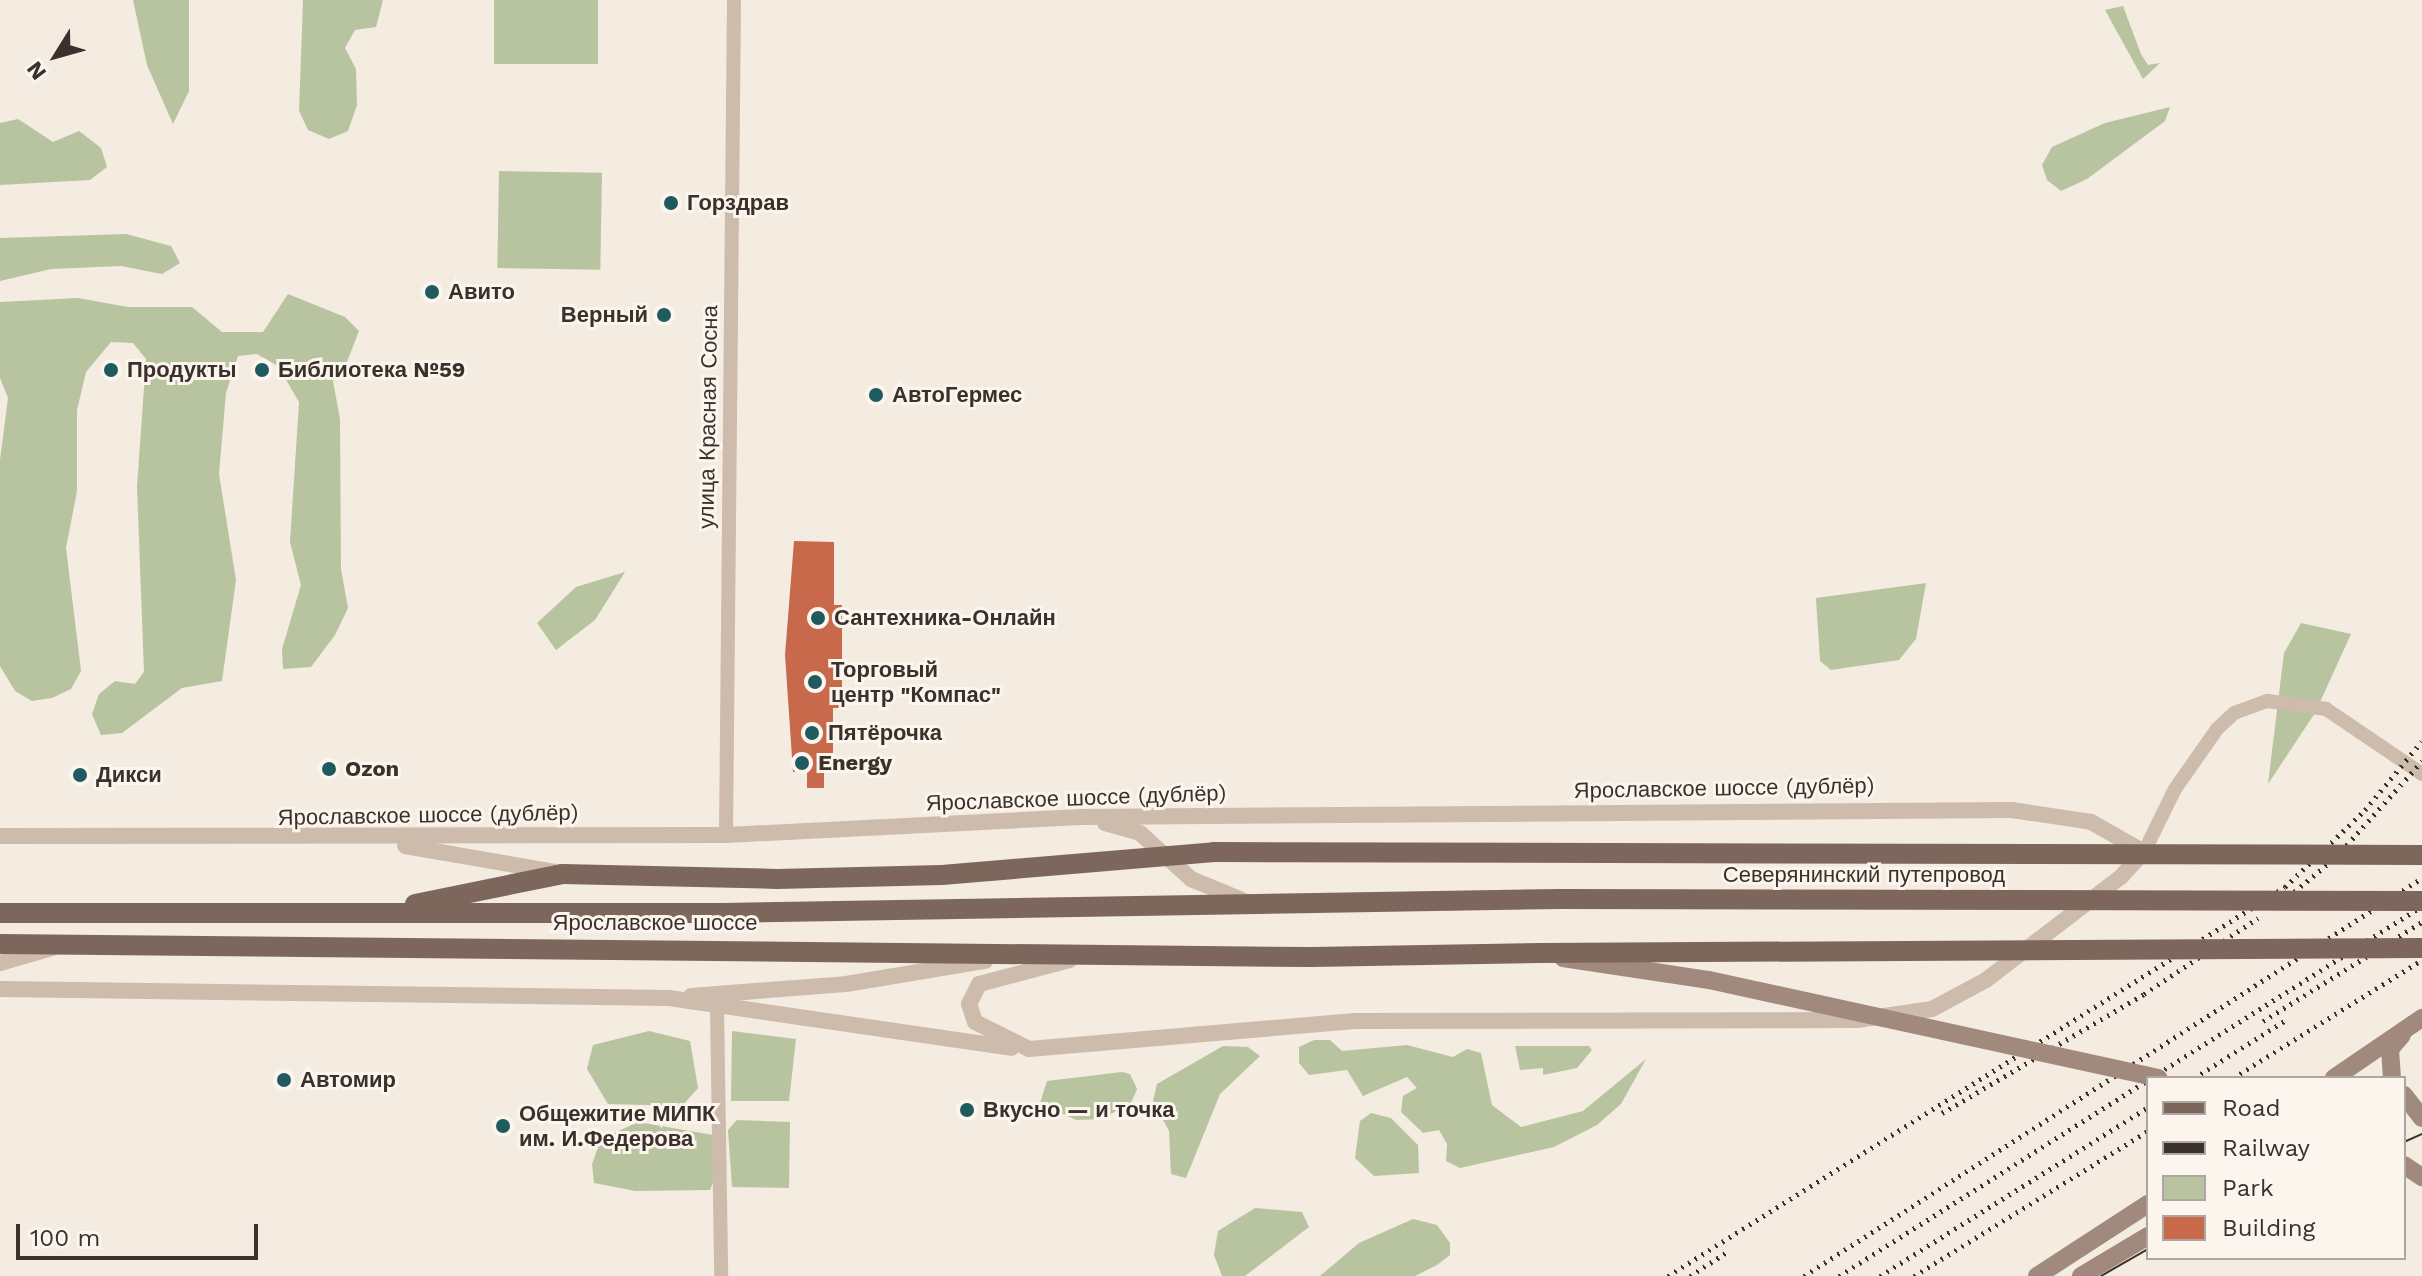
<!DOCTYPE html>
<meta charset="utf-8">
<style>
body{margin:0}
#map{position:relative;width:2422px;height:1276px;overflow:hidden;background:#f4ebe1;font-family:"Work Sans",sans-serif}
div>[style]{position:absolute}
.green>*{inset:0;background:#b8c4a0;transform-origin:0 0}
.building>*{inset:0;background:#c8694b}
.minor>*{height:14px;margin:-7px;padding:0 7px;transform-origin:7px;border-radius:7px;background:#cdbbac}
.tertiary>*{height:16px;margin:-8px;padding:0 8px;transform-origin:8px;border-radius:8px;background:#cdbbac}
.secondary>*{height:18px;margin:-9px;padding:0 9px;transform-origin:9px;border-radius:9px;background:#a18a7d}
.primary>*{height:20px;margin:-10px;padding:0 10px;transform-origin:10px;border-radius:10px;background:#7d675c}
.tram>*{height:2px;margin:-1px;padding:0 1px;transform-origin:1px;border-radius:1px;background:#3b302b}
.rail>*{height:5px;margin-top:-2.5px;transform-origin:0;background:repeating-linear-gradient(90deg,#3b302b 0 2px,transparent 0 8px)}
.secondary-bridge>*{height:18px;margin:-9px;padding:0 9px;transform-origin:9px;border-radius:9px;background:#a18a7d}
.primary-bridge>*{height:20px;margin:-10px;padding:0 10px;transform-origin:10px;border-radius:10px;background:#7d675c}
.dots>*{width:22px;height:22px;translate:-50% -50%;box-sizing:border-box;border:4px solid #fbf5ee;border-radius:50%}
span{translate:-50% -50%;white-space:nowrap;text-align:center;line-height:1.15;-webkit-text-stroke:6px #fbf5ee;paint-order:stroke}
.poi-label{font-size:22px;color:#3b302b;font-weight:700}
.left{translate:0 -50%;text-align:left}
.right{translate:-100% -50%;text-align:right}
.street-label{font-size:22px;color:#3b302b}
.legend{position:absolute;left:2146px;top:1076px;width:260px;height:184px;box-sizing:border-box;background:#fbf5ee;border:2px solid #aea6a0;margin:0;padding:10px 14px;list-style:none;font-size:24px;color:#3b302b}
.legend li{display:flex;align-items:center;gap:16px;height:40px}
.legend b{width:40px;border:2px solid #aea6a0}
.north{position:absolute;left:16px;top:16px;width:80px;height:80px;-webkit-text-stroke:6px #fbf5ee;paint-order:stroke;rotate:233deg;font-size:22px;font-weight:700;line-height:32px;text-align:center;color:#3b302b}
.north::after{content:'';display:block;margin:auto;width:28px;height:36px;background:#3b302b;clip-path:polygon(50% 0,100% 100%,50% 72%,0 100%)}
.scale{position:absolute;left:16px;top:1224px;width:242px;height:36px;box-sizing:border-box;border:4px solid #3b302b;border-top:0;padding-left:10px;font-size:24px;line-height:28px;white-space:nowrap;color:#3b302b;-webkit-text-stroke:6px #fbf5ee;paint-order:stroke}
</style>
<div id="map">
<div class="green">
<i style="clip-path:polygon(133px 0,189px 0,189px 91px,173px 124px,147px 65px)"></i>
<i style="clip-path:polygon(303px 0,383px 0,376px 27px,355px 30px,345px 48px,356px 69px,357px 105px,348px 131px,329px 139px,308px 130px,299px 111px)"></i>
<i style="left:494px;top:0;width:104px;height:64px"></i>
<i style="clip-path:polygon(2123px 6px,2141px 54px,2148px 65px,2160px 63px,2143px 79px,2105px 10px)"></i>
<i style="clip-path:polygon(2170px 107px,2165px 121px,2087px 179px,2061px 191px,2047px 180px,2042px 165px,2052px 147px,2105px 123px)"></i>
<i style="clip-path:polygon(18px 119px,53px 142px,79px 131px,101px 148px,107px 167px,90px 180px,0 185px,0 123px)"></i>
<i style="left:499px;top:171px;width:103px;height:97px;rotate:1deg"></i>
<i style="clip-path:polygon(126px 234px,171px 246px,180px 263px,162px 274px,121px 266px,51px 269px,0 281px,0 238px)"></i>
<i style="clip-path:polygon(288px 294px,345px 317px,359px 331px,343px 372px,333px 381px,340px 419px,341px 569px,348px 608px,335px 635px,311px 667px,283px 669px,282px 649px,301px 585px,290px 542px,299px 402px,278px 366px,257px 354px,238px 356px,226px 393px,219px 474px,236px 580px,222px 681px,182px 688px,122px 733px,101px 735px,92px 714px,99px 694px,115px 681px,135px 684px,144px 672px,137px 487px,146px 359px,133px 343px,111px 342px,86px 372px,77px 410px,77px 491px,66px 548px,81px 671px,71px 689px,52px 698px,32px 701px,15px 691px,0 666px,0 460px,8px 398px,0 378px,0 302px,78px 298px,128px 307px,192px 307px,222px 332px,263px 332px)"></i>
<i style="clip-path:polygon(625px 572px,595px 620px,556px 650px,537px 623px,576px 587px)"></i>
<i style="clip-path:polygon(1926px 583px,1916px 639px,1899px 660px,1831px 670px,1820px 661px,1816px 598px)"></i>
<i style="clip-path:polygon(2301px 623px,2351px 634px,2315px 713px,2268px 784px,2284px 653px)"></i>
<i style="clip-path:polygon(649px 1031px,690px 1041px,698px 1088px,682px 1106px,608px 1104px,587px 1069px,593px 1045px)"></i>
<i style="clip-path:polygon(732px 1031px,796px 1039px,789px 1101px,731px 1101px)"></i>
<i style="clip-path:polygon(1314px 1040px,1330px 1040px,1342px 1051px,1407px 1045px,1453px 1057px,1467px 1049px,1481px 1053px,1492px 1105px,1521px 1127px,1583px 1111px,1646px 1059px,1621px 1104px,1597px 1125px,1554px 1147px,1460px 1168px,1446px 1161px,1447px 1144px,1439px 1130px,1423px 1133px,1401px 1112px,1403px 1096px,1417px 1088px,1407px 1077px,1363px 1096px,1347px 1070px,1309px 1075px,1299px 1063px,1299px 1047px)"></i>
<i style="clip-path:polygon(1223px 1046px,1248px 1047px,1260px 1056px,1220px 1094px,1186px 1178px,1171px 1174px,1169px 1131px,1153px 1101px,1157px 1084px)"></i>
<i style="clip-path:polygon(1515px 1046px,1589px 1046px,1592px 1050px,1577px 1068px,1543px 1075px,1543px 1068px,1520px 1070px)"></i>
<i style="clip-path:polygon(1122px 1072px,1130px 1074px,1137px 1089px,1131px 1103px,1102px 1119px,1076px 1120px,1040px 1103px,1047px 1081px)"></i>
<i style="clip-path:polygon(1371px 1113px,1391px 1118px,1418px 1145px,1419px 1173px,1374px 1176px,1355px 1158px,1360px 1121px)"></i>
<i style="clip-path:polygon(737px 1120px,790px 1122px,789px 1188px,732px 1187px,728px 1130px)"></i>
<i style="clip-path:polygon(638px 1122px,713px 1135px,716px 1175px,710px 1190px,635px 1191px,594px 1183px,592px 1164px,601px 1139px)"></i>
<i style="clip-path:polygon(1255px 1208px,1302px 1212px,1309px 1227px,1245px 1276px,1222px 1276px,1214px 1255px,1218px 1231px)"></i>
<i style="clip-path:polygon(1413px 1219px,1437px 1225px,1450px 1243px,1450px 1255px,1437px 1265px,1415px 1276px,1320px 1276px,1359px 1243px)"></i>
</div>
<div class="building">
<i style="clip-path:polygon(794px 541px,834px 542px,834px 605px,842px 605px,842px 708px,833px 708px,833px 771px,824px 771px,824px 788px,807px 788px,807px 772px,793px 772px,785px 655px)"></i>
</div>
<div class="minor">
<i style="left:726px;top:835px;width:835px;rotate:-89.45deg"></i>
<i style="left:2144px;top:852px;width:70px;rotate:-63.8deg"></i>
<i style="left:2175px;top:789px;width:73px;rotate:-55deg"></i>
<i style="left:2217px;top:729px;width:23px;rotate:-43deg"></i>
<i style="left:2234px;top:713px;width:35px;rotate:-20deg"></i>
<i style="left:2267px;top:701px;width:60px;rotate:7.7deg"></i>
<i style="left:2326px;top:709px;width:116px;rotate:34.1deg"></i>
<i style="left:717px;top:1007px;width:269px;rotate:89.1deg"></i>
</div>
<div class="tertiary">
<i style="left:1105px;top:823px;width:36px;rotate:16deg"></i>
<i style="left:1140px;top:833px;width:69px;rotate:42deg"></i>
<i style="left:1191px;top:879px;width:55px;rotate:22.4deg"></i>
<i style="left:0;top:836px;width:726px;rotate:-0.08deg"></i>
<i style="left:726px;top:835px;width:356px;rotate:-2.9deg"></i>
<i style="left:1082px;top:817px;width:930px;rotate:-0.43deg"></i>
<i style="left:2012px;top:810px;width:80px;rotate:8.6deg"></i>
<i style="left:2091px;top:822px;width:61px;rotate:29.5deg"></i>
<i style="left:2144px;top:852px;width:33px;rotate:133deg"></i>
<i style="left:2122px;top:876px;width:171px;rotate:142.6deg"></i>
<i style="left:1986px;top:980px;width:61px;rotate:151.8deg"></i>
<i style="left:1932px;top:1009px;width:76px;rotate:171.7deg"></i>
<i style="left:1857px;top:1020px;width:502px;rotate:179.89deg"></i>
<i style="left:1355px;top:1021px;width:327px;rotate:175.1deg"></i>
<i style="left:1029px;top:1049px;width:60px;rotate:-153.4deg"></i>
<i style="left:975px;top:1022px;width:19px;rotate:-108deg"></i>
<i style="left:969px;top:1004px;width:22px;rotate:-63deg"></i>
<i style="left:979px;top:984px;width:94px;rotate:-14.8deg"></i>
<i style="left:405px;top:846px;width:152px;rotate:9.8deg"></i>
<i style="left:0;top:963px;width:54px;rotate:-16.1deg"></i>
<i style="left:0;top:989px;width:669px;rotate:0.77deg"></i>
<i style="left:669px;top:998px;width:346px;rotate:8.3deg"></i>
<i style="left:691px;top:996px;width:155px;rotate:-4.4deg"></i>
<i style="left:846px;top:984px;width:141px;rotate:-9.4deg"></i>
</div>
<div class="secondary">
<i style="left:2334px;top:1078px;width:107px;rotate:-34.3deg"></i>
<i style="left:2392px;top:1078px;width:29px;rotate:-94deg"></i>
<i style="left:2390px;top:1049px;width:18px;rotate:-49deg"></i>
<i style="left:2404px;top:1095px;width:29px;rotate:52deg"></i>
<i style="left:2404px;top:1165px;width:22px;rotate:34deg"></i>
<i style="left:2037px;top:1276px;width:132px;rotate:-33deg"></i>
<i style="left:2081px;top:1276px;width:78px;rotate:-30.8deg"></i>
</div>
<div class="primary">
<i style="left:415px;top:904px;width:150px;rotate:-11.5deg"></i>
<i style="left:562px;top:874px;width:215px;rotate:1.3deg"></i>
<i style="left:777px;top:879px;width:165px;rotate:-1.4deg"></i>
<i style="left:0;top:913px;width:722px"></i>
<i style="left:722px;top:913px;width:838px;rotate:-0.96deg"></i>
<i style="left:0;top:944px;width:1311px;rotate:0.57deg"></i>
<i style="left:1311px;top:957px;width:230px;rotate:-1deg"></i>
</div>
<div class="tram">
<i style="left:2404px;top:1142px;width:20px;rotate:-24deg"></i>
<i style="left:2101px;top:1276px;width:54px;rotate:-29.9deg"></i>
</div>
<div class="rail">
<i style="left:2282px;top:902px;width:70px;rotate:-39.8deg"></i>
<i style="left:2336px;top:857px;width:129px;rotate:-48.1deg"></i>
<i style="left:2263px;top:1021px;width:187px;rotate:-31.9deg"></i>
<i style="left:2151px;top:1078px;width:321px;rotate:-32.4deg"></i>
<i style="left:2194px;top:1078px;width:109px;rotate:-32.2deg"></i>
<i style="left:2233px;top:1078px;width:223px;rotate:-32deg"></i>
<i style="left:1942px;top:1113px;width:234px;rotate:-30.5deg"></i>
<i style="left:2144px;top:994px;width:137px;rotate:-33.7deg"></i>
<i style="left:1668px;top:1276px;width:729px;rotate:-32.23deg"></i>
<i style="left:2285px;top:887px;width:111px;rotate:-43.9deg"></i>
<i style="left:2365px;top:810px;width:89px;rotate:-50.4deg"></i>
<i style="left:1690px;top:1276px;width:44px;rotate:-33deg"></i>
<i style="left:1804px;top:1276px;width:735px;rotate:-32.78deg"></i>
<i style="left:1839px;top:1276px;width:366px;rotate:-32.4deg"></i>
<i style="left:1880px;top:1276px;width:317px;rotate:-32.2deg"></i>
<i style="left:1914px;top:1276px;width:275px;rotate:-31.8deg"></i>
</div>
<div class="secondary-bridge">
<i style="left:1563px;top:958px;width:148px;rotate:8.6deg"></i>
<i style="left:1709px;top:980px;width:460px;rotate:12.3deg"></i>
</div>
<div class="primary-bridge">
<i style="left:942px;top:875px;width:273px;rotate:-4.8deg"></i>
<i style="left:1214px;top:852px;width:1208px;rotate:0.14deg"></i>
<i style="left:1560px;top:899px;width:862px;rotate:0.13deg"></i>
<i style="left:1541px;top:953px;width:881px;rotate:-0.33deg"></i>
</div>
<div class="dots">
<i style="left:671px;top:203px;background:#1f5a5e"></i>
<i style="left:432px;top:292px;background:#1f5a5e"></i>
<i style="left:664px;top:315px;background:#1f5a5e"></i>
<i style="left:111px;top:370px;background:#1f5a5e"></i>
<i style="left:262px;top:370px;background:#1f5a5e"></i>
<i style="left:876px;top:395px;background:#1f5a5e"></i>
<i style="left:818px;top:618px;background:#1f5a5e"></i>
<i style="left:815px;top:682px;background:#1f5a5e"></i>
<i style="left:812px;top:733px;background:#1f5a5e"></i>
<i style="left:802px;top:763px;background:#1f5a5e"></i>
<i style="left:329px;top:769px;background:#1f5a5e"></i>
<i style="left:80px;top:775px;background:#1f5a5e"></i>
<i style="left:284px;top:1080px;background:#1f5a5e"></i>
<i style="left:967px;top:1110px;background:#1f5a5e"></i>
<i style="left:503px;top:1126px;background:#1f5a5e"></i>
</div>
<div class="poi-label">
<span class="left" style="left:687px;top:203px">Горздрав</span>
<span class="left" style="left:448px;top:292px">Авито</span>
<span class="right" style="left:648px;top:315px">Верный</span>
<span class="left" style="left:127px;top:370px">Продукты</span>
<span class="left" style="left:278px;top:370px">Библиотека №59</span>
<span class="left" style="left:892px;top:395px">АвтоГермес</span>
<span class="left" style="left:834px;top:618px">Сантехника-Онлайн</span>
<span class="left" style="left:831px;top:682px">Торговый<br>центр "Компас"</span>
<span class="left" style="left:828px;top:733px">Пятёрочка</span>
<span class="left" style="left:818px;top:763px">Energy</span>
<span class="left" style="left:345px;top:769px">Ozon</span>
<span class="left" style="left:96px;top:775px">Дикси</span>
<span class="left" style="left:300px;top:1080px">Автомир</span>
<span class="left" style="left:983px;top:1110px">Вкусно — и точка</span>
<span class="left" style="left:519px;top:1126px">Общежитие МИПК<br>им. И.Федерова</span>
</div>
<div class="street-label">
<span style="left:708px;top:417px;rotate:-89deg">улица Красная Сосна</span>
<span style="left:1724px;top:788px;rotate:-1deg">Ярославское шоссе (дублёр)</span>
<span style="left:1076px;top:798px;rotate:-2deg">Ярославское шоссе (дублёр)</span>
<span style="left:428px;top:815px;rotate:-1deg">Ярославское шоссе (дублёр)</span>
<span style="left:1864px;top:875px">Северянинский путепровод</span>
<span style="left:655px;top:923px">Ярославское шоссе</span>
</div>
<ul class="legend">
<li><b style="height:10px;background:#7d675c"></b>Road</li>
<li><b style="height:10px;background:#3b302b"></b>Railway</li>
<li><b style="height:22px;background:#b8c4a0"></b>Park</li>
<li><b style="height:22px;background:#c8694b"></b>Building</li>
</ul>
<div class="north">N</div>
<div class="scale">100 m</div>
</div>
